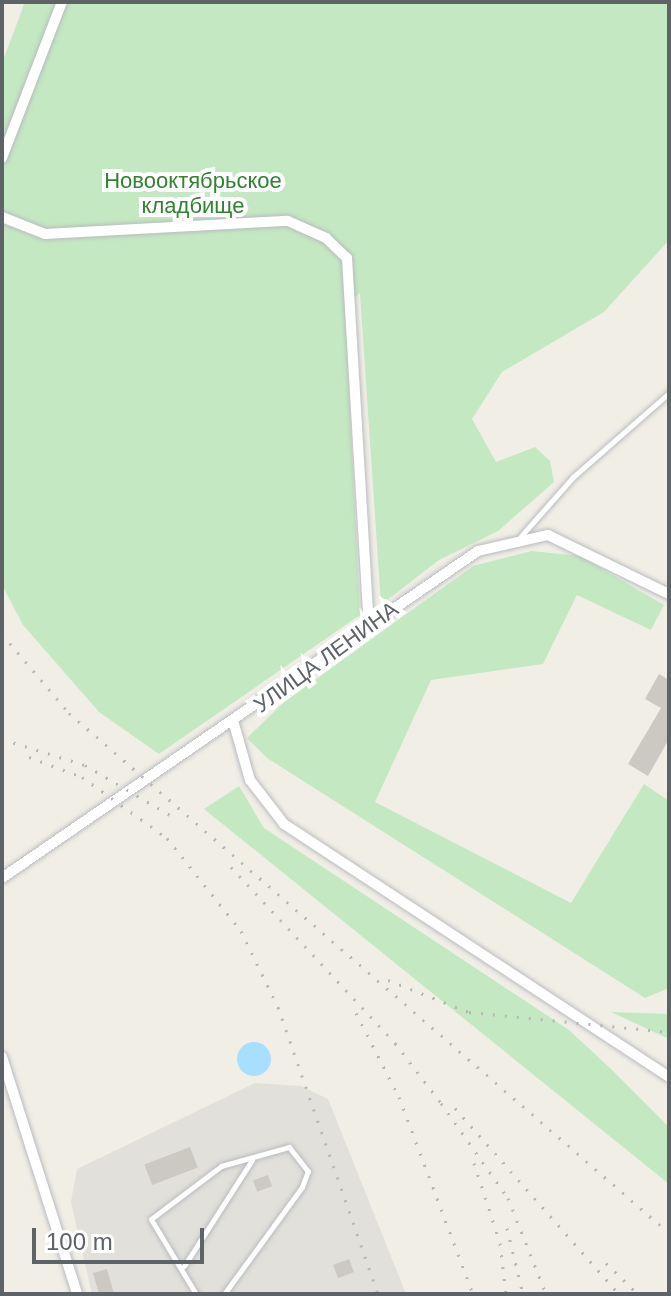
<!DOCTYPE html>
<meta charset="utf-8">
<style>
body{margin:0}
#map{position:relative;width:671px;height:1296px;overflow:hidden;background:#f1eee6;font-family:Helvetica,sans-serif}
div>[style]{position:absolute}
.industrial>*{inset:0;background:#e2e0da}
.green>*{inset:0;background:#c4e9c2}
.water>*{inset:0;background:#a8deff}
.round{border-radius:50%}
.building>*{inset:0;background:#ccc9c3;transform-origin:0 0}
.roads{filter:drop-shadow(0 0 2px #b9bcc0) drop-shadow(0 0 2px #b9bcc0)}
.service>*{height:5px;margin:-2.5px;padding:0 2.5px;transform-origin:2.5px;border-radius:2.5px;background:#fff}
.minor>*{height:10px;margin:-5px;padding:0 5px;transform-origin:5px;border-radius:5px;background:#fff}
.rail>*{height:3px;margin-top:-1.5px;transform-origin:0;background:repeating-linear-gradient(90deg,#b5b6b7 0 2px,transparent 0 12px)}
span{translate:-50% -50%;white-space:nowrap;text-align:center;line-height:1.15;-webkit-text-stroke:8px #fff;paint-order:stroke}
.park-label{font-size:22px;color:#308430}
.street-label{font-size:22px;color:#5e6367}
.frame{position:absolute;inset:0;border:4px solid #5e6367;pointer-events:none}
.scale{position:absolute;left:32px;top:1228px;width:172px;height:36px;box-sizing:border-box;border:4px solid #5e6367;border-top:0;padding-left:10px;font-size:24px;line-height:28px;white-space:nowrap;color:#5e6367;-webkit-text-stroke:6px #fff;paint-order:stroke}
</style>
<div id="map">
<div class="industrial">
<i style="clip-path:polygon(255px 1083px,301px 1086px,328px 1099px,406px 1294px,92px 1294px,71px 1202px,77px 1169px)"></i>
</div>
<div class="green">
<i style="clip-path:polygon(25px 2px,669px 2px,669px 240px,604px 312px,502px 372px,472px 419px,496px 462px,535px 447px,550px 461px,554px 482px,498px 531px,439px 560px,381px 605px,360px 293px,345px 307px,360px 615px,159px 754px,99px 712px,23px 625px,2px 585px,2px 63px)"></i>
<i style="clip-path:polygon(532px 551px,580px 556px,664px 605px,651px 630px,577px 595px,543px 664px,431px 680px,375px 802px,571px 903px,644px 784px,669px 801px,669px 988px,645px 998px,267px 758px,247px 738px,283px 703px,473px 566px)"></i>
<i style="clip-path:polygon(239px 786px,264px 828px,569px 1030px,610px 1068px,669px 1127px,669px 1184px,204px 809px)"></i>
<i style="clip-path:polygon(611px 1012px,669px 1014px,669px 1039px)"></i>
</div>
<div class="water">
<i class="round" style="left:237px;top:1042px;width:34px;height:34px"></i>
</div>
<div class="building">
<i style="clip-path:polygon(659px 674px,669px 680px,669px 739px,648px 776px,628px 764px,661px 708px,645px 699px)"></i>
<i style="left:190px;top:1147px;width:22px;height:49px;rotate:69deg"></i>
<i style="left:268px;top:1175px;width:12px;height:16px;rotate:70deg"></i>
<i style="left:349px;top:1259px;width:14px;height:17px;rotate:69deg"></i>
<i style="clip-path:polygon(107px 1269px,114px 1294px,99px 1294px,93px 1273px)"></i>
</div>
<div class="roads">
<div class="service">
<i style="left:521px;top:536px;width:79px;rotate:-48.6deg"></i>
<i style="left:573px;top:477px;width:128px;rotate:-41.2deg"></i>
<i style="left:184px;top:1266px;width:126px;rotate:-57.3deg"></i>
<i style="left:196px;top:1294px;width:87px;rotate:-121deg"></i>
<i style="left:151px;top:1219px;width:88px;rotate:-37.1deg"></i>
<i style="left:221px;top:1166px;width:71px;rotate:-15.6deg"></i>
<i style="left:289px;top:1147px;width:31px;rotate:52deg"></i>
<i style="left:308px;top:1171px;width:17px;rotate:111deg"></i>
<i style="left:302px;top:1187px;width:132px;rotate:126.1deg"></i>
</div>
<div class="minor">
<i style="left:2px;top:158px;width:167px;rotate:-69deg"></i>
<i style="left:2px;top:217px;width:46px;rotate:21.6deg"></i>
<i style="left:45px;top:234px;width:243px;rotate:-3.1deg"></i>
<i style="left:288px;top:221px;width:42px;rotate:24.1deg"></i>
<i style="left:326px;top:238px;width:29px;rotate:44deg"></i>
<i style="left:347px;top:258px;width:369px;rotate:86.6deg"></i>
<i style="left:234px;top:724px;width:58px;rotate:74.1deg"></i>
<i style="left:250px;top:780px;width:56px;rotate:52.3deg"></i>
<i style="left:284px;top:824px;width:461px;rotate:33.3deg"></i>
<i style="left:2px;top:878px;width:577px;rotate:-34.49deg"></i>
<i style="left:478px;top:551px;width:72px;rotate:-12.9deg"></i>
<i style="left:548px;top:535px;width:135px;rotate:26deg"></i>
<i style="left:2px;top:1057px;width:249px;rotate:72.4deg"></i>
</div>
</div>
<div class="rail">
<i style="left:2px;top:8px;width:6px;rotate:-72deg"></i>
<i style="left:2px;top:634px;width:104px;rotate:49.7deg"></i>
<i style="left:69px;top:713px;width:794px;rotate:40.91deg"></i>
<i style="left:2px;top:739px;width:87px;rotate:17.4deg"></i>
<i style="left:85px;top:765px;width:99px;rotate:30.5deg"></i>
<i style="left:29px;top:757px;width:57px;rotate:20.7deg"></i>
<i style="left:82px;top:777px;width:105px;rotate:35.7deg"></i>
<i style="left:167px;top:838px;width:119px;rotate:51.5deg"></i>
<i style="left:241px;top:931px;width:85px;rotate:64deg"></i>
<i style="left:278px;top:1007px;width:304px;rotate:70.8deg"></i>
<i style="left:231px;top:867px;width:241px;rotate:47deg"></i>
<i style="left:395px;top:1043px;width:76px;rotate:52.5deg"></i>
<i style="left:441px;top:1103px;width:116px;rotate:54.8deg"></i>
<i style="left:508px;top:1198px;width:103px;rotate:68.4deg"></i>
<i style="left:388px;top:980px;width:87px;rotate:21.6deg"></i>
<i style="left:469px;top:1012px;width:201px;rotate:5.7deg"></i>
<i style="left:356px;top:1013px;width:94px;rotate:62.9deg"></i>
<i style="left:399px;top:1097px;width:210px;rotate:69.4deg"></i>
<i style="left:455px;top:1108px;width:248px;rotate:48.6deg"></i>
<i style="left:474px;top:1163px;width:84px;rotate:72deg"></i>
<i style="left:500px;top:1243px;width:51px;rotate:83.3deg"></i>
<i style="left:507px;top:1228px;width:68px;rotate:76.4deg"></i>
<i style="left:606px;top:1263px;width:45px;rotate:44.1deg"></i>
</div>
<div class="park-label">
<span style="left:193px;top:193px">Новооктябрьское<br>кладбище</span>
</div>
<div class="street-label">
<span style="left:326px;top:657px;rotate:-36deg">УЛИЦА ЛЕНИНА</span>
</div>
<div class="frame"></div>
<div class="scale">100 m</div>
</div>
